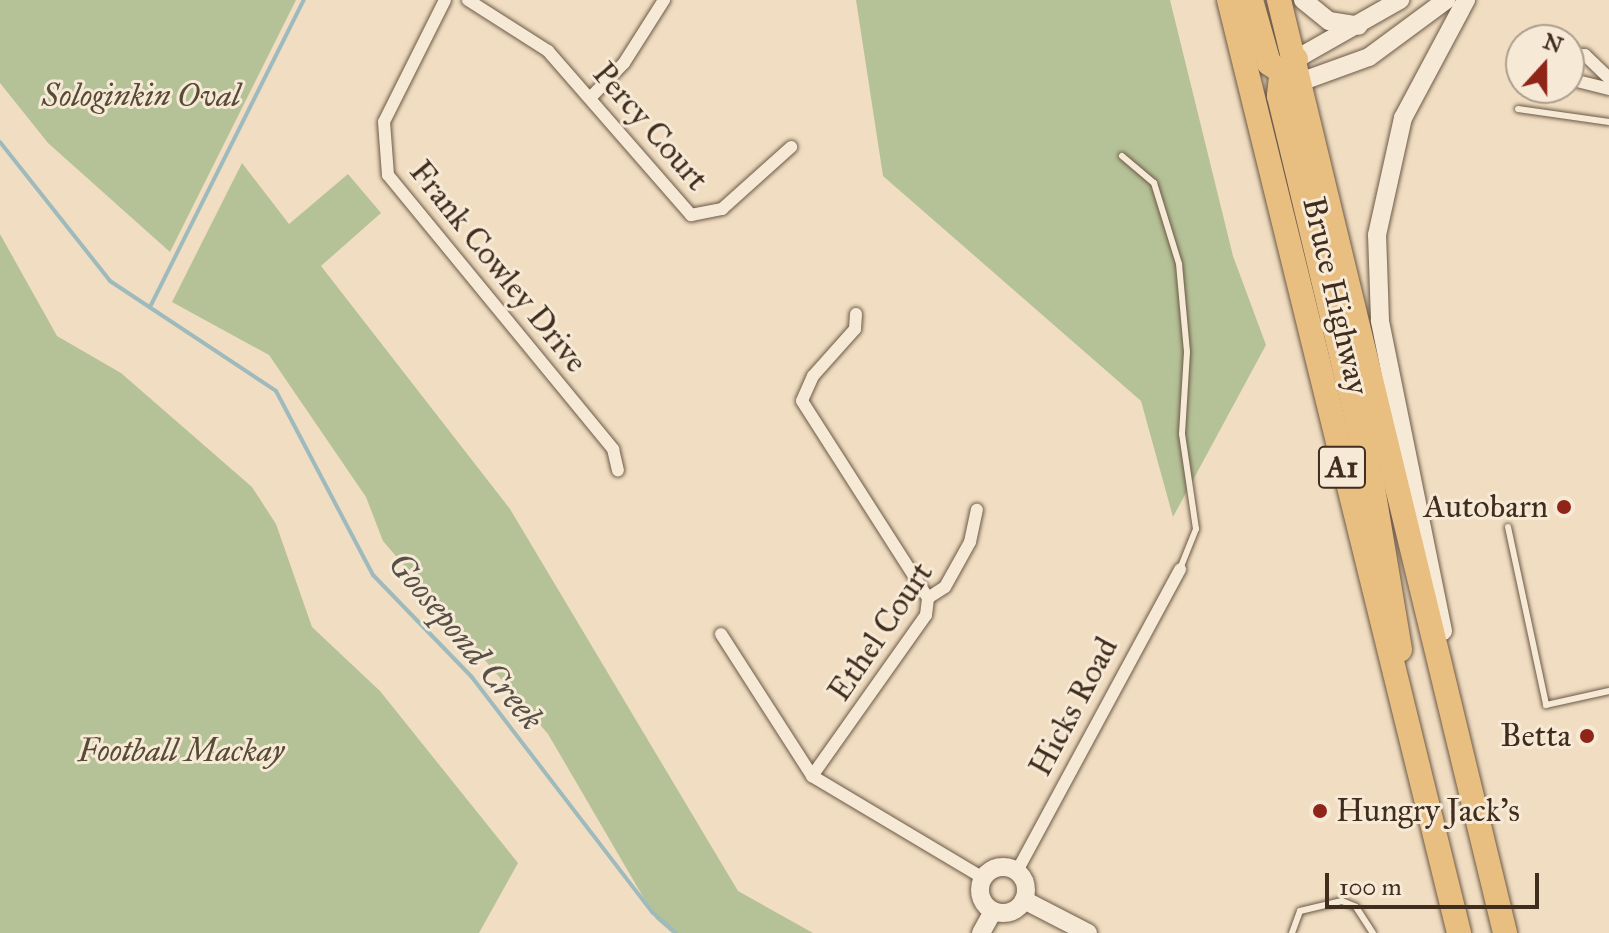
<!DOCTYPE html>
<style>
body{margin:0}
#map{position:relative;width:1609px;height:933px;overflow:hidden;background:#f1dec2;font-family:"IM FELL Great Primer",serif}
div>[style]{position:absolute}
.green>*{inset:0;background:#b5c297}
.stream>*{height:4px;margin:-2px;padding:0 2px;transform-origin:2px;border-radius:2px;background:#9ebabc}
.roads{filter:drop-shadow(0 0 2px #6c5947) drop-shadow(0 0 2px #6c5947)}
.lane>*{height:6px;margin:-3px;padding:0 3px;transform-origin:3px;border-radius:3px;background:#f6ead7}
.street>*{height:12px;margin:-6px;padding:0 6px;transform-origin:6px;border-radius:6px;background:#f6ead7}
.secondary>*{height:18px;margin:-9px;padding:0 9px;transform-origin:9px;border-radius:9px;background:#f6ead7}
.secondary>.ring{margin:-9px;padding:0;box-sizing:content-box;background:none;border:18px solid #f6ead7;border-radius:50%}
.highway>*{height:24px;margin:-12px;padding:0 12px;transform-origin:12px;border-radius:12px;background:#e8bf81}
.dots>*{width:22px;height:22px;translate:-50% -50%;box-sizing:border-box;border:4px solid #f6ead7;border-radius:50%}
span{translate:-50% -50%;white-space:nowrap;text-align:center;line-height:1.15;-webkit-text-stroke:6px #f6ead7;paint-order:stroke}
.shield-label span{padding:2px 6px;background:#f6ead7;border:2px solid;border-radius:6px;-webkit-text-stroke-width:0}
.shield-label{font-size:30px;color:#402d1e;font-weight:700}
.park-label{font-size:32px;color:#574b36;font-style:italic}
.street-label{font-size:32px;color:#402d1e}
.poi-label{font-size:32px;color:#402d1e}
.right{translate:-100% -50%;text-align:right}
.left{translate:0 -50%;text-align:left}
.water-label{font-size:34px;color:#585046;font-style:italic}
.north{position:absolute;left:1505px;top:24px;width:80px;height:80px;box-sizing:border-box;background:#f6ead7;border:2px solid #ad9e8d;border-radius:50%;rotate:21deg;font-size:22px;font-weight:700;line-height:32px;text-align:center;color:#402d1e}
.north::after{content:'';display:block;margin:auto;width:28px;height:36px;background:#8f2418;clip-path:polygon(50% 0,100% 100%,50% 72%,0 100%)}
.scale{position:absolute;left:1325px;top:873px;width:214px;height:36px;box-sizing:border-box;border:4px solid #402d1e;border-top:0;padding-left:10px;font-size:24px;line-height:28px;white-space:nowrap;color:#402d1e;-webkit-text-stroke:6px #f6ead7;paint-order:stroke}
</style>
<div id="map">
<div class="green">
<i style="clip-path:polygon(0 0,296px 0,170px 252px,48px 143px,0 83px)"></i>
<i style="clip-path:polygon(856px 0,1170px 0,1233px 256px,1266px 345px,1173px 517px,1141px 401px,883px 176px)"></i>
<i style="clip-path:polygon(242px 163px,289px 224px,348px 174px,381px 213px,321px 266px,510px 509px,738px 891px,813px 933px,672px 933px,656px 919px,548px 734px,383px 541px,366px 497px,269px 355px,172px 302px)"></i>
<i style="clip-path:polygon(0 234px,57px 336px,121px 373px,252px 487px,276px 524px,312px 627px,380px 691px,518px 863px,479px 933px,0 933px)"></i>
</div>
<div class="stream">
<i style="left:0;top:142px;width:177px;rotate:51.6deg"></i>
<i style="left:110px;top:281px;width:199px;rotate:33.5deg"></i>
<i style="left:276px;top:391px;width:208px;rotate:62.2deg"></i>
<i style="left:373px;top:575px;width:141px;rotate:45.9deg"></i>
<i style="left:471px;top:676px;width:297px;rotate:52.5deg"></i>
<i style="left:652px;top:912px;width:32px;rotate:41deg"></i>
<i style="left:151px;top:305px;width:341px;rotate:-63.4deg"></i>
</div>
<div class="roads">
<div class="lane">
<i style="left:1518px;top:109px;width:92px;rotate:8.1deg"></i>
<i style="left:1122px;top:156px;width:42px;rotate:40.2deg"></i>
<i style="left:1154px;top:183px;width:85px;rotate:72.8deg"></i>
<i style="left:1179px;top:264px;width:88px;rotate:84.8deg"></i>
<i style="left:1187px;top:352px;width:82px;rotate:93.5deg"></i>
<i style="left:1182px;top:434px;width:96px;rotate:81.6deg"></i>
<i style="left:1196px;top:529px;width:43px;rotate:111.8deg"></i>
<i style="left:1508px;top:527px;width:182px;rotate:77.9deg"></i>
<i style="left:1546px;top:705px;width:65px;rotate:-12.5deg"></i>
<i style="left:1292px;top:933px;width:23px;rotate:-70deg"></i>
<i style="left:1300px;top:911px;width:43px;rotate:-13.4deg"></i>
<i style="left:1342px;top:901px;width:15px;rotate:23deg"></i>
<i style="left:1356px;top:907px;width:31px;rotate:57deg"></i>
</div>
<div class="street">
<i style="left:445px;top:0;width:136px;rotate:116.6deg"></i>
<i style="left:384px;top:122px;width:53px;rotate:85.7deg"></i>
<i style="left:388px;top:175px;width:355px;rotate:50.6deg"></i>
<i style="left:613px;top:449px;width:22px;rotate:77deg"></i>
<i style="left:468px;top:0;width:95px;rotate:32.5deg"></i>
<i style="left:548px;top:51px;width:218px;rotate:48.9deg"></i>
<i style="left:691px;top:215px;width:32px;rotate:-11deg"></i>
<i style="left:722px;top:209px;width:93px;rotate:-41.9deg"></i>
<i style="left:1569px;top:54px;width:16px;rotate:4deg"></i>
<i style="left:1585px;top:55px;width:33px;rotate:44deg"></i>
<i style="left:1569px;top:79px;width:41px;rotate:14deg"></i>
<i style="left:590px;top:98px;width:49px;rotate:-45.8deg"></i>
<i style="left:624px;top:63px;width:75px;rotate:-57.6deg"></i>
<i style="left:856px;top:314px;width:15px;rotate:94deg"></i>
<i style="left:855px;top:329px;width:63px;rotate:131.8deg"></i>
<i style="left:813px;top:376px;width:27px;rotate:114deg"></i>
<i style="left:802px;top:401px;width:234px;rotate:57.4deg"></i>
<i style="left:721px;top:634px;width:169px;rotate:57.3deg"></i>
<i style="left:812px;top:776px;width:199px;rotate:30.8deg"></i>
<i style="left:812px;top:776px;width:197px;rotate:-54.7deg"></i>
<i style="left:926px;top:615px;width:17px;rotate:-83deg"></i>
<i style="left:928px;top:598px;width:20px;rotate:-33deg"></i>
<i style="left:945px;top:587px;width:51px;rotate:-60.9deg"></i>
<i style="left:970px;top:542px;width:33px;rotate:-78deg"></i>
<i style="left:1017px;top:871px;width:343px;rotate:-61.6deg"></i>
</div>
<div class="secondary">
<i style="left:1303px;top:0;width:33px;rotate:39deg"></i>
<i style="left:1329px;top:21px;width:30px;rotate:9deg"></i>
<i style="left:1296px;top:59px;width:120px;rotate:-29.6deg"></i>
<i style="left:1300px;top:82px;width:73px;rotate:-19.9deg"></i>
<i style="left:1369px;top:57px;width:96px;rotate:-36.5deg"></i>
<i style="left:1443px;top:631px;width:317px;rotate:-101.5deg"></i>
<i style="left:1380px;top:320px;width:85px;rotate:-92deg"></i>
<i style="left:1377px;top:235px;width:120px;rotate:-77.5deg"></i>
<i style="left:1403px;top:118px;width:134px;rotate:-61.9deg"></i>
<i class="ring" style="left:980px;top:867px;width:28px;height:28px"></i>
<i style="left:1024px;top:900px;width:72px;rotate:27.3deg"></i>
<i style="left:981px;top:933px;width:25px;rotate:-61deg"></i>
</div>
<div class="highway">
<i style="left:1229px;top:0;width:961px;rotate:76.15deg"></i>
<i style="left:1251px;top:0;width:66px;rotate:74.1deg"></i>
<i style="left:1269px;top:63px;width:31px;rotate:36deg"></i>
<i style="left:1279px;top:0;width:960px;rotate:76.38deg"></i>
<i style="left:1296px;top:59px;width:23px;rotate:131deg"></i>
<i style="left:1281px;top:76px;width:20px;rotate:96deg"></i>
<i style="left:1279px;top:96px;width:397px;rotate:76.5deg"></i>
<i style="left:1372px;top:482px;width:170px;rotate:80.5deg"></i>
</div>
</div>
<div class="dots">
<i style="left:1564px;top:507px;background:#8f2418"></i>
<i style="left:1587px;top:736px;background:#8f2418"></i>
<i style="left:1320px;top:811px;background:#8f2418"></i>
</div>
<div class="shield-label">
<span style="left:1342px;top:467px">A1</span>
</div>
<div class="park-label">
<span style="left:141px;top:96px">Sologinkin Oval</span>
<span style="left:181px;top:751px">Football Mackay</span>
</div>
<div class="street-label">
<span style="left:650px;top:127px;rotate:49deg">Percy Court</span>
<span style="left:498px;top:267px;rotate:51deg">Frank Cowley Drive</span>
<span style="left:1335px;top:296px;rotate:77deg">Bruce Highway</span>
<span style="left:881px;top:632px;rotate:-56deg">Ethel Court</span>
<span style="left:1074px;top:707px;rotate:-62deg">Hicks Road</span>
</div>
<div class="poi-label">
<span class="right" style="left:1548px;top:507px">Autobarn</span>
<span class="right" style="left:1571px;top:736px">Betta</span>
<span class="left" style="left:1336px;top:811px">Hungry Jack's</span>
</div>
<div class="water-label">
<span style="left:466px;top:641px;rotate:50deg">Goosepond Creek</span>
</div>
<div class="north">N</div>
<div class="scale">100 m</div>
</div>
